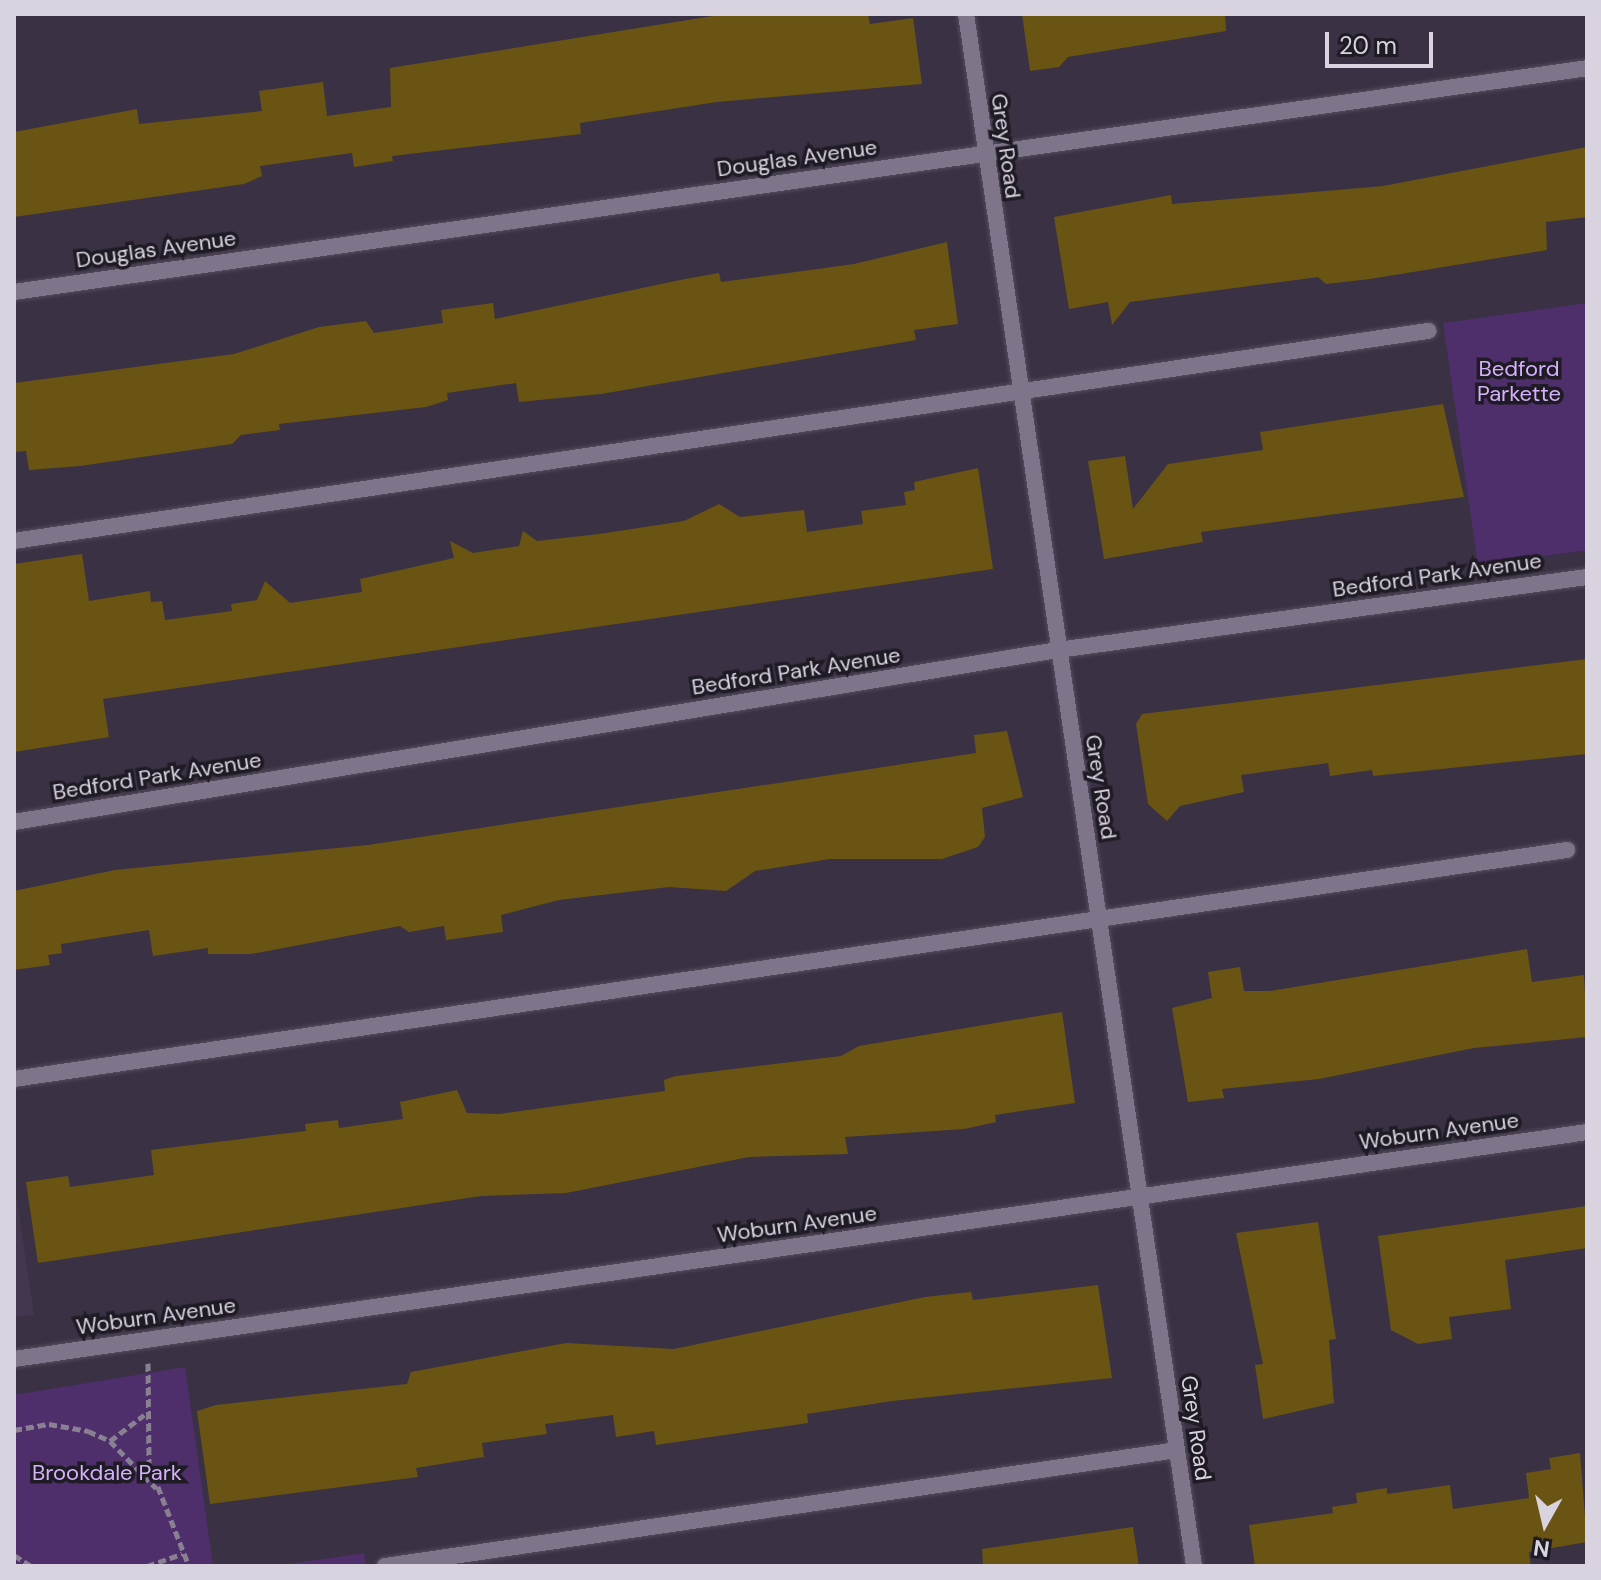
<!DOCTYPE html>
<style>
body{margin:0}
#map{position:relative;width:1601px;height:1580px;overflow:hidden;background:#3a3144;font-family:"DM Sans",sans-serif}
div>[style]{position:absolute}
.built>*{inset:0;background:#433750}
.green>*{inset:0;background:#4e2f6b}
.building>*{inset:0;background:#6a5413}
.path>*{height:5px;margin-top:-2.5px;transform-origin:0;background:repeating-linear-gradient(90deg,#898191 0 8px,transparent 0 12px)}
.roads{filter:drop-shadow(0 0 2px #554d5d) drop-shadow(0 0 2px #554d5d)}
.lane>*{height:16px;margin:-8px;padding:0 8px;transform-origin:8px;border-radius:8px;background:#7f758b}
.street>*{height:16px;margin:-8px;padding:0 8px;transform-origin:8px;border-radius:8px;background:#7f758b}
span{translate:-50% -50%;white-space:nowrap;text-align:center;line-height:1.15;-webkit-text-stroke:7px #1f1b24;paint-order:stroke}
.street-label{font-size:22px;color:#d9d3e0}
.park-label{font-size:22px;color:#d4b1fb}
.frame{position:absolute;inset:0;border:16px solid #d9d3e0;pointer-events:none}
.north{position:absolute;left:1505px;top:1484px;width:80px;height:80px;-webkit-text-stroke:6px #1f1b24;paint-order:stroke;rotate:188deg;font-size:22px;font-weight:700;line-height:32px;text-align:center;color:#d9d3e0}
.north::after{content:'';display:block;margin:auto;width:28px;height:36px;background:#d9d3e0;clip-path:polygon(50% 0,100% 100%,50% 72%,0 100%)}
.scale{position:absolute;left:1325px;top:32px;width:108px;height:36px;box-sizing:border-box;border:4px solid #d9d3e0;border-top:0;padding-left:10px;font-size:24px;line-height:28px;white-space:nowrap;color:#d9d3e0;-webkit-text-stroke:6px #1f1b24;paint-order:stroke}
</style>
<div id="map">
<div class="built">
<i style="clip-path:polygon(14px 1180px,34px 1315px,14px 1317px)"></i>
</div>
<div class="green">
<i style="clip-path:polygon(1587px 303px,1587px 550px,1478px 565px,1443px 323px)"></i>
<i style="clip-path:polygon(185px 1367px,213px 1566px,14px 1566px,14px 1395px)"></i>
<i style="clip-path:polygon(364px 1553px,366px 1566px,275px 1566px)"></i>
</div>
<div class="building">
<i style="clip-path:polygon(725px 14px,868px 14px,870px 24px,913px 18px,922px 84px,717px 102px,580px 123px,581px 134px,392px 156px,393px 161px,354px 167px,352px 153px,260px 166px,262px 176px,244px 184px,14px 217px,14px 132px,137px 109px,139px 124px,262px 111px,259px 91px,323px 82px,327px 116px,391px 107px,390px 68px)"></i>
<i style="clip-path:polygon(1022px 14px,1225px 14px,1226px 31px,1068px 57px,1059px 67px,1030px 71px)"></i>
<i style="clip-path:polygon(1587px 147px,1587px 217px,1546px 222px,1547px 250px,1370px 279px,1326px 284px,1318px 277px,1130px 302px,1112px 325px,1108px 302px,1069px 309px,1054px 217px,1171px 195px,1172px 204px,1383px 186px)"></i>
<i style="clip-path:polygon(947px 242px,958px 324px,914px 330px,916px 340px,601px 394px,519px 402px,516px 383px,447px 393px,448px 400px,426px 407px,279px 424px,280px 430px,241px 435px,232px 444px,80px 466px,29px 470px,26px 451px,14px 452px,14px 383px,234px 354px,319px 327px,366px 321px,374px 333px,443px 323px,441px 310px,493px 303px,495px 319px,685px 279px,719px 273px,721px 282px,854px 264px)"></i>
<i style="clip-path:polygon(1443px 404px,1464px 497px,1201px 532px,1203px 542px,1104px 559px,1088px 461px,1125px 456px,1133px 509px,1168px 464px,1263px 450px,1260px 432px)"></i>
<i style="clip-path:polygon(978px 468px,993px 569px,103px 699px,109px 737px,14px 752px,14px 564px,82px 554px,89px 601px,150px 591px,151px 602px,162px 601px,165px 620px,232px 611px,231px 604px,257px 600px,265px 581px,290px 603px,362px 592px,360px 579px,454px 558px,450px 541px,473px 553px,519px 546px,523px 531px,537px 541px,599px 534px,684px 521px,719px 504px,740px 517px,804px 510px,807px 532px,863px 524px,861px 511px,906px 505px,904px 492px,915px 490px,914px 482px)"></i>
<i style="clip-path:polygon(1587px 659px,1587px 754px,1373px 776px,1372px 770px,1330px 776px,1328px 763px,1241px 775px,1244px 792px,1180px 806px,1167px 821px,1148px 804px,1136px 724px,1142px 714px)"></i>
<i style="clip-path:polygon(1007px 731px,1023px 797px,982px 808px,985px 837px,978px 847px,942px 859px,830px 859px,755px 871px,726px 891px,669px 887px,559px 900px,501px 915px,503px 932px,446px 940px,444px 926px,409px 932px,400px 926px,251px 954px,208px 954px,208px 948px,153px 956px,149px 930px,61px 944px,62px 953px,48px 955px,50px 965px,14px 970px,14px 891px,115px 870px,368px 845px,976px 753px,974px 735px)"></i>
<i style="clip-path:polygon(1527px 949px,1532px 982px,1584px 975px,1587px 1037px,1474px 1048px,1319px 1079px,1222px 1089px,1224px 1098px,1188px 1102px,1172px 1008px,1212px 998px,1208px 972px,1240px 967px,1244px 991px,1270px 991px)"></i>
<i style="clip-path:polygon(1062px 1012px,1075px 1103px,995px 1115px,996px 1122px,964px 1129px,845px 1137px,848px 1154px,749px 1157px,566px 1193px,481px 1196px,38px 1263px,26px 1182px,68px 1176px,70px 1187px,154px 1175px,151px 1150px,306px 1131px,305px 1124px,338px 1120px,339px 1128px,403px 1119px,400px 1102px,457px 1090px,467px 1113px,499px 1114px,665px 1091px,664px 1080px,676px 1076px,841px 1056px,859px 1046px)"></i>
<i style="clip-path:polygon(1587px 1206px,1587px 1248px,1505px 1260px,1511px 1309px,1449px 1317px,1452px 1339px,1418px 1344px,1391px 1330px,1378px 1236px)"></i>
<i style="clip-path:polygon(1318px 1222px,1336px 1339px,1329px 1340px,1334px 1403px,1263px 1419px,1255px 1365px,1263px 1364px,1236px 1233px)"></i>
<i style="clip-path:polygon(1098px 1285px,1112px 1378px,892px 1401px,807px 1414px,808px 1423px,656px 1445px,654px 1431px,616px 1437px,613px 1415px,545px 1424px,547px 1434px,482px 1443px,484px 1457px,416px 1468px,418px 1477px,210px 1504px,197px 1411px,216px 1405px,407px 1384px,411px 1372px,566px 1343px,674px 1349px,925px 1297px,971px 1292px,973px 1300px)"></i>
<i style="clip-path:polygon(1580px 1453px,1587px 1542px,1529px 1552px,1531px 1566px,1255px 1566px,1249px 1525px,1333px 1513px,1332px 1507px,1357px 1503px,1356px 1493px,1387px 1488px,1387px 1494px,1450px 1485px,1453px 1509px,1529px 1498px,1526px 1473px,1551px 1469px,1549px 1458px)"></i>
<i style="clip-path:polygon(1133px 1527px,1139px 1566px,983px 1566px,982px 1549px)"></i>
</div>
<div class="path">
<i style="left:148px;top:1363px;width:101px;rotate:89.4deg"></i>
<i style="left:149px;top:1464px;width:110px;rotate:68.6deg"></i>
<i style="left:14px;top:1430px;width:36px;rotate:-10deg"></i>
<i style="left:49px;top:1424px;width:40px;rotate:10deg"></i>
<i style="left:88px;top:1431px;width:24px;rotate:24deg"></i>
<i style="left:110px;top:1441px;width:66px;rotate:45.6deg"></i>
<i style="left:110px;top:1441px;width:43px;rotate:-37.4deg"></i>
<i style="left:14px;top:1555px;width:20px;rotate:33deg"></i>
<i style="left:147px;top:1566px;width:37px;rotate:-19deg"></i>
</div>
<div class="roads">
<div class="lane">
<i style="left:14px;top:541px;width:1430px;rotate:-8.45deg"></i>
<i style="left:14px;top:1079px;width:1570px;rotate:-8.39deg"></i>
<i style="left:385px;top:1566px;width:800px;rotate:-8.33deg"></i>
</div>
<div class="street">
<i style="left:966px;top:14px;width:1569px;rotate:81.64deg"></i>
<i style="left:14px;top:292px;width:1589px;rotate:-8.1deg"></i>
<i style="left:14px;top:822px;width:1058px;rotate:-9.36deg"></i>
<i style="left:1058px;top:650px;width:534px;rotate:-7.86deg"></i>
<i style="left:14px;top:1359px;width:1589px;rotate:-8.21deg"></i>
</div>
</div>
<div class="street-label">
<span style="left:1006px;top:146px;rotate:82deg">Grey Road</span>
<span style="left:797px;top:158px;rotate:-8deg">Douglas Avenue</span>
<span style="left:156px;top:249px;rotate:-8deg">Douglas Avenue</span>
<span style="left:1437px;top:575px;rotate:-8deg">Bedford Park Avenue</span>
<span style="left:796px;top:671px;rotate:-9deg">Bedford Park Avenue</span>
<span style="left:157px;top:776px;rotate:-9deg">Bedford Park Avenue</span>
<span style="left:1101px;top:787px;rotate:81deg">Grey Road</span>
<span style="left:1439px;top:1131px;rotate:-8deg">Woburn Avenue</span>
<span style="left:797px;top:1224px;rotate:-8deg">Woburn Avenue</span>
<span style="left:156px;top:1316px;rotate:-8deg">Woburn Avenue</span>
<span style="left:1196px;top:1428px;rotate:82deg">Grey Road</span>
</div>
<div class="park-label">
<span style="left:1519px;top:381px">Bedford<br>Parkette</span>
<span style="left:107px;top:1473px">Brookdale Park</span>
</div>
<div class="frame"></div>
<div class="north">N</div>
<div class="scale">20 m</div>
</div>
